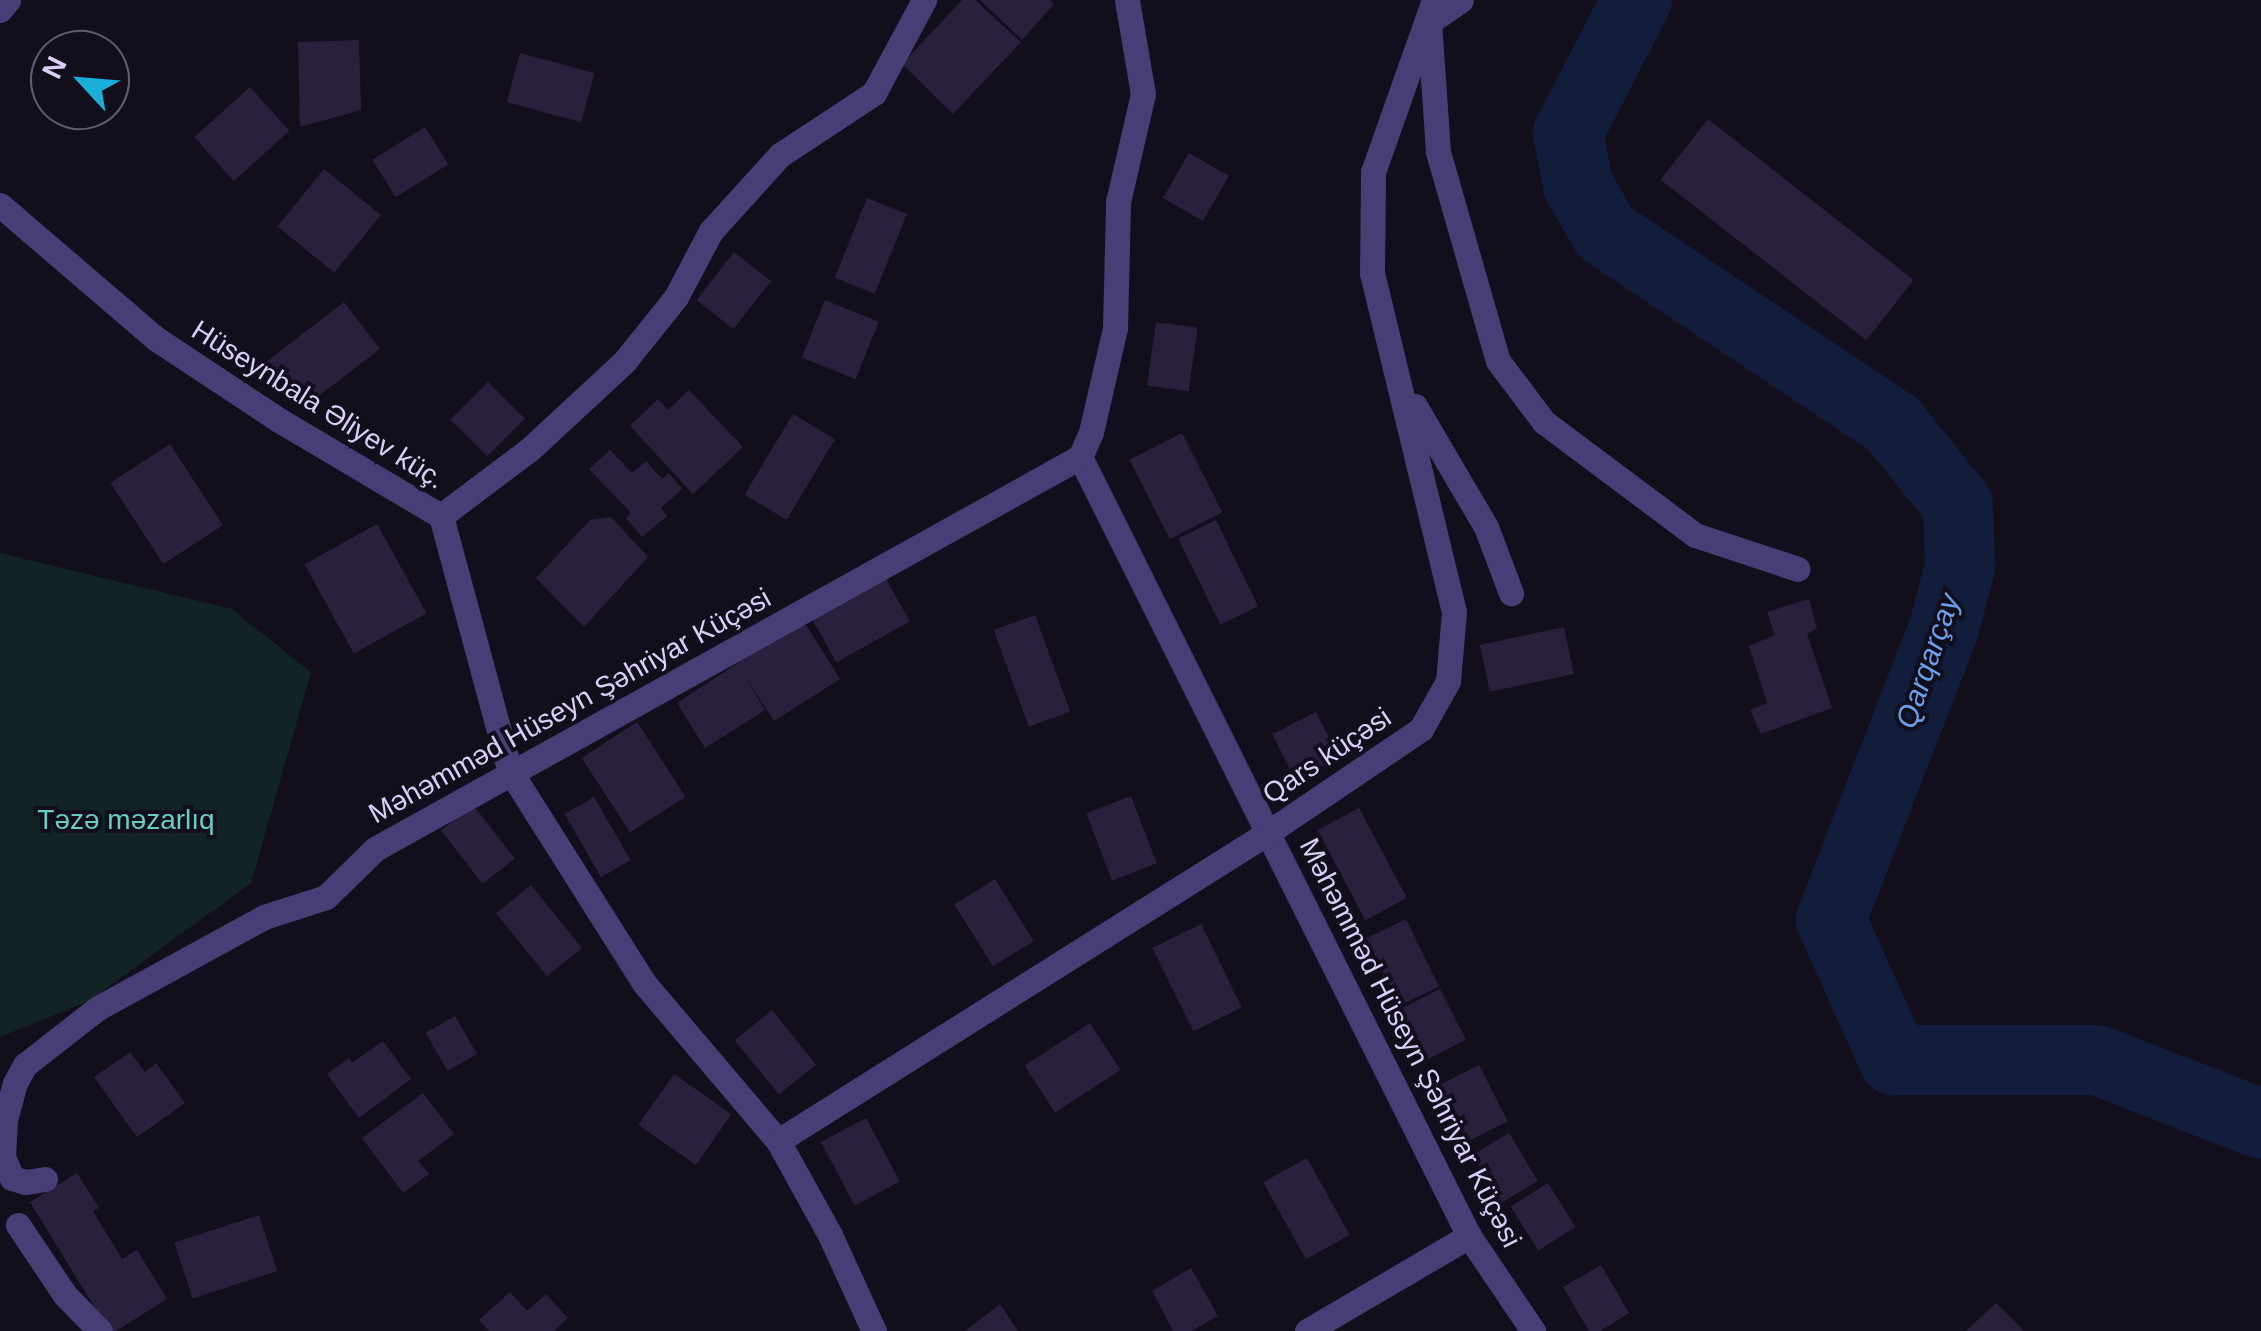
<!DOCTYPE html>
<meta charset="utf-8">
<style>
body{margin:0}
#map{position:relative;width:2261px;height:1331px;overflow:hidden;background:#120e1c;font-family:Arial,sans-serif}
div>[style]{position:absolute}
.green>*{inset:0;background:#122325}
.river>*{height:70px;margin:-35px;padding:0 35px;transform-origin:35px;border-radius:35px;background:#121c3b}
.building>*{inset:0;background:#2a203e;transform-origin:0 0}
.minor>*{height:25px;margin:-12.5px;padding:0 12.5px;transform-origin:12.5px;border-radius:12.5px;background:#473e75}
span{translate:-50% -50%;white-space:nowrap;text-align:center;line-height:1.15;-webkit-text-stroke:8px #120e1c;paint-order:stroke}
.street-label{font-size:28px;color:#d9cff9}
.park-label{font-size:28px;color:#65cfc1}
.water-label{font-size:30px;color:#699fec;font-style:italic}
.north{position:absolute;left:30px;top:30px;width:100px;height:100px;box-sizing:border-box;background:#120e1c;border:2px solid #625b74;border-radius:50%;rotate:296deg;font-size:28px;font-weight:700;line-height:40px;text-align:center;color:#d9cff9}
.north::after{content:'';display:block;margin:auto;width:35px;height:45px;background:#1baed8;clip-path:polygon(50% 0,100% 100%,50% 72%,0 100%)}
</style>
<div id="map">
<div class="green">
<i style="clip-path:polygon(0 553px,232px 609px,311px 672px,251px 883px,89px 1001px,0 1037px)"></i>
</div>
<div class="river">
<i style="left:1637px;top:0;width:150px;rotate:117.4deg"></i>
<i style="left:1568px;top:133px;width:53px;rotate:79.1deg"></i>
<i style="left:1578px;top:185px;width:54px;rotate:60.1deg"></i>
<i style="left:1605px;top:232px;width:346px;rotate:33.7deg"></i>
<i style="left:1893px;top:424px;width:104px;rotate:51.3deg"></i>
<i style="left:1958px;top:505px;width:62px;rotate:88.2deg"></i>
<i style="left:1960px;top:567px;width:63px;rotate:104.7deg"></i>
<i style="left:1944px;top:628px;width:313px;rotate:111.2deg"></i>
<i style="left:1831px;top:920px;width:154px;rotate:65.8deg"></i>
<i style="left:1894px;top:1060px;width:203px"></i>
<i style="left:2097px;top:1060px;width:176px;rotate:21.3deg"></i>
</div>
<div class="building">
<i style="clip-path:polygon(962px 0,975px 0,1021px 42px,953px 114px,902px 64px)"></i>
<i style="clip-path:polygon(980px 0,1049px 0,1054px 4px,1022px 40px)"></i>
<i style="clip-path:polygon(359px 40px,361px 110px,300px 127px,298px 42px)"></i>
<i style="left:520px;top:53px;width:77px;height:51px;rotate:15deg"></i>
<i style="left:250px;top:87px;width:59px;height:75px;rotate:48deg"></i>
<i style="left:1708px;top:119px;width:261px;height:77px;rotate:38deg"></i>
<i style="left:425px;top:127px;width:44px;height:62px;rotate:58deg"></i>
<i style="left:1189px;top:153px;width:46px;height:52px;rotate:30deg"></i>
<i style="left:324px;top:169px;width:73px;height:74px;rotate:39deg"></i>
<i style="left:867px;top:198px;width:43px;height:86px;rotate:22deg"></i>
<i style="left:734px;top:252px;width:47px;height:61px;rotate:38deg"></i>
<i style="left:825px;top:300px;width:58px;height:62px;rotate:22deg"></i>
<i style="clip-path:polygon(344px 302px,380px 349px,304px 407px,249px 375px)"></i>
<i style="left:1156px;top:322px;width:42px;height:64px;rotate:8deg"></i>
<i style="left:488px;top:382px;width:52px;height:53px;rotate:45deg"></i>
<i style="clip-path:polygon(689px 390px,743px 447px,693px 494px,630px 426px,658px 399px,668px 410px)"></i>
<i style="left:793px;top:414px;width:49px;height:94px;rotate:31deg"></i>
<i style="left:1182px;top:433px;width:89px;height:59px;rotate:63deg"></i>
<i style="left:170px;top:444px;width:97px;height:71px;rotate:57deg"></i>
<i style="clip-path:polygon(610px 450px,632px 473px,646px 461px,662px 479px,669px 473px,682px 489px,661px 508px,667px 516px,642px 537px,626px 518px,631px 513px,589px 469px)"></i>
<i style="clip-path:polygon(611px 517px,648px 557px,584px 627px,536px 578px,590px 520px)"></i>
<i style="left:1216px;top:520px;width:96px;height:42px;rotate:64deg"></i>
<i style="left:377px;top:524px;width:102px;height:83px;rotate:61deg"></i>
<i style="left:885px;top:577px;width:51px;height:84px;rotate:61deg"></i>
<i style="clip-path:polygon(1809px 599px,1817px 629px,1807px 634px,1832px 708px,1761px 734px,1750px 710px,1767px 703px,1749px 646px,1775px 635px,1767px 612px)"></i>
<i style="left:1035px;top:615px;width:103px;height:44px;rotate:70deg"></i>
<i style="clip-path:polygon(803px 620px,840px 679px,774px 721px,743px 673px,765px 710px,705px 748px,677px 703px)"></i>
<i style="left:1564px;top:627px;width:48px;height:86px;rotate:78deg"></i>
<i style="left:1316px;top:712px;width:51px;height:49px;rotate:63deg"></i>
<i style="left:637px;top:722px;width:89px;height:66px;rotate:57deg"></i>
<i style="left:1131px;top:796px;width:72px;height:48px;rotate:69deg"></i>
<i style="left:594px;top:797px;width:73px;height:34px;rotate:60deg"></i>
<i style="left:473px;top:805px;width:68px;height:41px;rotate:52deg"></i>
<i style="left:1359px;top:808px;width:102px;height:47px;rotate:62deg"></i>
<i style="left:995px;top:879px;width:73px;height:48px;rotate:58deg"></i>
<i style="left:531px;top:885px;width:81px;height:45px;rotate:51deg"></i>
<i style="left:1406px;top:919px;width:75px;height:44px;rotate:64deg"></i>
<i style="left:1201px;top:924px;width:93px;height:54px;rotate:64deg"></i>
<i style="left:1440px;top:989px;width:57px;height:43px;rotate:63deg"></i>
<i style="left:772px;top:1010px;width:70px;height:48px;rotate:51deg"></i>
<i style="left:455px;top:1016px;width:44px;height:34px;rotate:60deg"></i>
<i style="left:1090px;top:1023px;width:56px;height:78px;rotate:57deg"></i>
<i style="clip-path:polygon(383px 1041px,411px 1079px,359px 1118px,327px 1074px,349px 1058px,352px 1063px)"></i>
<i style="clip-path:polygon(130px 1052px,145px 1072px,156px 1063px,185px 1103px,137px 1137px,94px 1077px)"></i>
<i style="left:1479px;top:1065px;width:63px;height:52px;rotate:63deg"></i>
<i style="left:674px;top:1074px;width:70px;height:62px;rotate:35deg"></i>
<i style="clip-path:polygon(423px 1093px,454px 1134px,418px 1161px,429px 1174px,403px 1193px,362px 1138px)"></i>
<i style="left:866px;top:1118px;width:72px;height:51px;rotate:62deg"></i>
<i style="left:1509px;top:1133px;width:56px;height:43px;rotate:59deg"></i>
<i style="left:1307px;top:1158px;width:88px;height:50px;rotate:61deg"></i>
<i style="clip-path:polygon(77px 1173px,99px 1208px,93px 1211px,122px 1259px,137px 1250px,167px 1299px,116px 1331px,109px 1331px,30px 1202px)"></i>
<i style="left:1548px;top:1183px;width:52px;height:44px;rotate:58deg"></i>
<i style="left:259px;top:1215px;width:59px;height:89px;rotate:72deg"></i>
<i style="clip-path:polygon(1601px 1265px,1629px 1313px,1600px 1331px,1589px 1331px,1563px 1287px)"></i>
<i style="clip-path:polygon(1191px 1268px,1218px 1316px,1191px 1331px,1173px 1331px,1152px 1291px)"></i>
<i style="clip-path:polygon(510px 1292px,527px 1311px,546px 1294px,568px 1318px,554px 1331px,489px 1331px,479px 1320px)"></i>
<i style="clip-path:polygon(1996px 1303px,2024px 1331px,1966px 1331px)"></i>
<i style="clip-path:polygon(1000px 1304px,1018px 1331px,965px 1331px)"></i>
</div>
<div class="minor">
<i style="left:1461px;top:0;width:39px;rotate:145deg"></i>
<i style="left:1429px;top:22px;width:130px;rotate:86deg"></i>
<i style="left:1438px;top:152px;width:217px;rotate:74deg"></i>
<i style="left:1498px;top:361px;width:76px;rotate:53deg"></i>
<i style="left:1544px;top:422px;width:189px;rotate:36.8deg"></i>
<i style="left:1695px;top:535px;width:108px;rotate:18.3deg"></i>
<i style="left:0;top:10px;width:13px;rotate:-51deg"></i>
<i style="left:0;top:205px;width:204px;rotate:40.6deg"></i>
<i style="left:155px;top:338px;width:149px;rotate:33.5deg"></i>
<i style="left:279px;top:420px;width:188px;rotate:30.7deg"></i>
<i style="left:441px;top:516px;width:264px;rotate:74.9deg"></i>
<i style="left:510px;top:771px;width:251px;rotate:57.7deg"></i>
<i style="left:644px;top:983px;width:207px;rotate:49.7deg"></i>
<i style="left:778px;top:1141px;width:107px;rotate:61deg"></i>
<i style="left:830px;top:1235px;width:106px;rotate:65.4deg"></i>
<i style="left:1415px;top:406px;width:140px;rotate:59.6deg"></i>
<i style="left:1486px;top:527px;width:71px;rotate:69.3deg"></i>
<i style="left:1080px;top:457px;width:871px;rotate:63.46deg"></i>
<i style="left:1469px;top:1236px;width:115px;rotate:56deg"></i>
<i style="left:441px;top:516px;width:111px;rotate:-37deg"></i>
<i style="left:530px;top:449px;width:128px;rotate:-42.8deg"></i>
<i style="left:624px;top:362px;width:83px;rotate:-51.3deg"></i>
<i style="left:676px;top:297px;width:75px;rotate:-62.1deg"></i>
<i style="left:711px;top:231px;width:103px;rotate:-47.8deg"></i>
<i style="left:780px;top:155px;width:113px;rotate:-33.4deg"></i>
<i style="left:874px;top:93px;width:106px;rotate:-61.7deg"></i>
<i style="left:778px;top:1141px;width:580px;rotate:-32.18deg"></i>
<i style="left:1269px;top:832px;width:184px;rotate:-34.1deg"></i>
<i style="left:1421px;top:729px;width:55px;rotate:-60.6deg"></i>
<i style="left:1448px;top:681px;width:69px;rotate:-85deg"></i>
<i style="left:1454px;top:612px;width:348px;rotate:-103.6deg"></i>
<i style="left:1372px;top:274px;width:102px;rotate:-89.4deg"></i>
<i style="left:1373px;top:172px;width:182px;rotate:-70.5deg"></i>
<i style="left:45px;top:1179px;width:20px;rotate:171deg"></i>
<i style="left:25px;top:1182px;width:14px;rotate:-163deg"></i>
<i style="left:12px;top:1178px;width:23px;rotate:-113deg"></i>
<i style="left:3px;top:1157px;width:37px;rotate:-87deg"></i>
<i style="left:5px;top:1120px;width:38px;rotate:-75deg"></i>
<i style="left:15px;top:1083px;width:21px;rotate:-61deg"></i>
<i style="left:25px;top:1065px;width:93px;rotate:-38deg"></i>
<i style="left:98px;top:1008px;width:189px;rotate:-28.7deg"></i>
<i style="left:264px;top:917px;width:65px;rotate:-17.9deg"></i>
<i style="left:326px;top:897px;width:69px;rotate:-44.4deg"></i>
<i style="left:375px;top:849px;width:807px;rotate:-29.08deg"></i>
<i style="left:1080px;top:457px;width:27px;rotate:-66deg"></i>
<i style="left:1091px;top:432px;width:107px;rotate:-77deg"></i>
<i style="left:1115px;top:328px;width:126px;rotate:-88.6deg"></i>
<i style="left:1118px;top:202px;width:111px;rotate:-77deg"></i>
<i style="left:1143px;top:94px;width:95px;rotate:-99.7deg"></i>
<i style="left:18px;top:1225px;width:84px;rotate:56.1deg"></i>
<i style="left:65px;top:1295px;width:50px;rotate:45.8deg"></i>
<i style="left:1307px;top:1331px;width:188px;rotate:-30.4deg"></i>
</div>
<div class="street-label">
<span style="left:318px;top:405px;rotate:32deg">Hüseynbala Əliyev küç.</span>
<span style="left:570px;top:706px;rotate:-29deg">Məhəmməd Hüseyn Şəhriyar Küçəsi</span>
<span style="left:1327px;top:756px;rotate:-34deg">Qars küçəsi</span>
<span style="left:1410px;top:1043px;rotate:63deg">Məhəmməd Hüseyn Şəhriyar Küçəsi</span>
</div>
<div class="park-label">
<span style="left:126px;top:820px">Təzə məzarlıq</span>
</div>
<div class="water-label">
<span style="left:1928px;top:661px;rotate:-71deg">Qarqarçay</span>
</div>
<div class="north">N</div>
</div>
